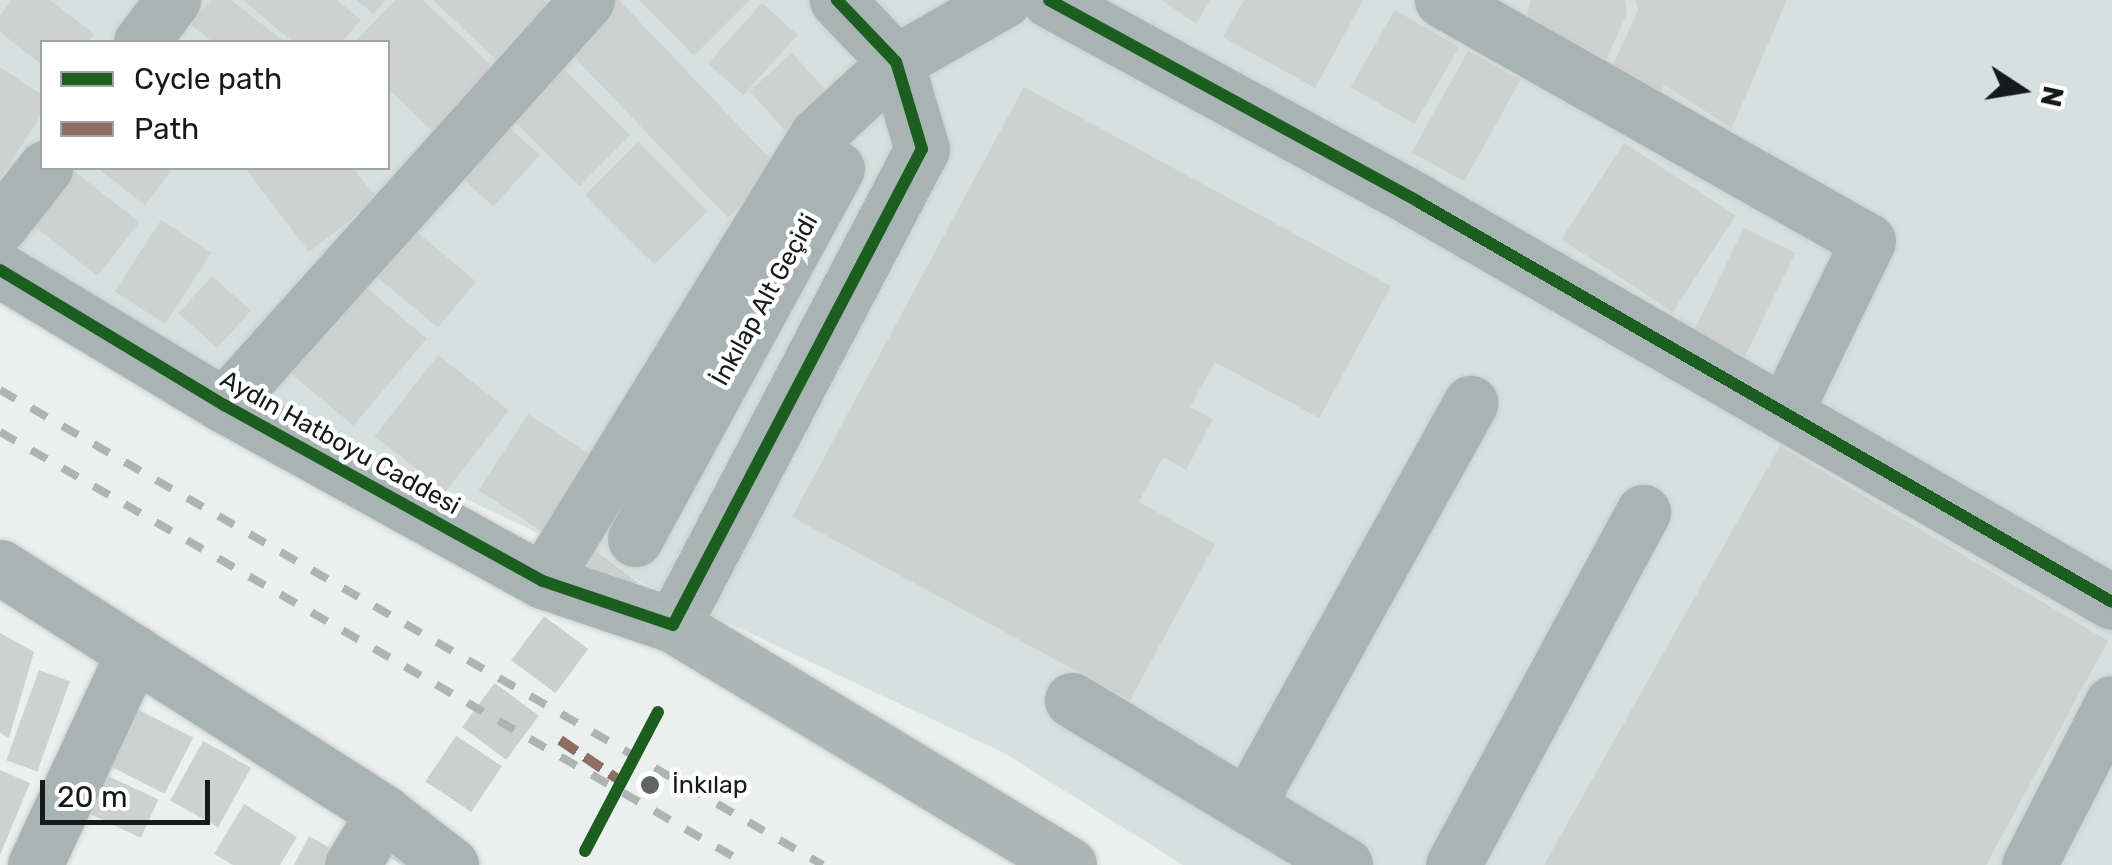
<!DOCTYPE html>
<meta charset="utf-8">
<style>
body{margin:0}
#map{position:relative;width:2112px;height:865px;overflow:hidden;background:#ebf0ef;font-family:Rubik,sans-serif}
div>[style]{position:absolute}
.built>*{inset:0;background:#d6e1df}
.building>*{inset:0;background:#cdd1d0;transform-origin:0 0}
.minor-tunnel>*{height:55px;margin-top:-27.5px;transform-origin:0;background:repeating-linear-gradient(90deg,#cbd0cf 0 55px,transparent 0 83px)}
.roads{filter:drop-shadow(0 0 2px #cacdcc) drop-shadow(0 0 2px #cacdcc)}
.minor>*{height:55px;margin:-27.5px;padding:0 27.5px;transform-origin:27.5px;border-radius:27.5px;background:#a8b4b3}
.major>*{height:55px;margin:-27.5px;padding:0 27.5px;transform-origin:27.5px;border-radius:27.5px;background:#abb6b5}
.rail>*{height:8px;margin-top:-4px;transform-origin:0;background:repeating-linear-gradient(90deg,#adb4b3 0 18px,transparent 0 36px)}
.quiet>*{height:10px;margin-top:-5px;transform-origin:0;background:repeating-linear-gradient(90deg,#8d6e63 0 20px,transparent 0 30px)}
.cycleway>*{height:12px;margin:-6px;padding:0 6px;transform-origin:6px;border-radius:6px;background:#1b5e20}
.dots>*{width:28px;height:28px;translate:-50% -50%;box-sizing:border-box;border:5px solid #fff;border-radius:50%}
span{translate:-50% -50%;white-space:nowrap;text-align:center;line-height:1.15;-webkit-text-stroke:9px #fff;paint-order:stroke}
.street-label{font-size:25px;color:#171a1a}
.poi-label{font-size:25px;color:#171a1a}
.left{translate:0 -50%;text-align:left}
.legend{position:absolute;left:40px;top:40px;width:350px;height:130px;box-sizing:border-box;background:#fff;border:2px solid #a2a3a3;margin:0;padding:12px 18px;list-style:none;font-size:30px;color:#171a1a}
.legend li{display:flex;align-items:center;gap:20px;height:50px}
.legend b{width:50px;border:2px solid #a2a3a3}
.north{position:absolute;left:1972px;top:40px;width:100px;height:100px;-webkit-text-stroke:8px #fff;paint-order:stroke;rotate:102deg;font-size:28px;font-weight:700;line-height:40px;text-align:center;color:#171a1a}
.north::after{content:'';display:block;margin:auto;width:35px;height:45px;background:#171a1a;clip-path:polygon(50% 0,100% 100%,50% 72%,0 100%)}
.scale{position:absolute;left:40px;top:780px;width:170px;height:45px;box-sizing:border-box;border:5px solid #171a1a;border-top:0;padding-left:12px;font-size:30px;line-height:35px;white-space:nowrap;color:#171a1a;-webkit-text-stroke:8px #fff;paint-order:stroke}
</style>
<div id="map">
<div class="built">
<i style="clip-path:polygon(evenodd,0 0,2112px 0,2112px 865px,1183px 865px,1004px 753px,283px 413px,0 243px,0 0,42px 42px,388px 42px,388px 168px,42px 168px,42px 42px)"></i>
</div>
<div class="building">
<i style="clip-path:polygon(12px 0,50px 0,94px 34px,88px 42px,42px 42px,42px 65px,0 32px,0 15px)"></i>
<i style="clip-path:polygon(210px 0,231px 0,285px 42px,213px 42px,191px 25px)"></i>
<i style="clip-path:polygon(243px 0,337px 0,361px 20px,342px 42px,293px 42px)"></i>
<i style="clip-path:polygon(356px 0,385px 0,374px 14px)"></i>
<i style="clip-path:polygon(395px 0,423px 0,495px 69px,434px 133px,388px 88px,388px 42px,355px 42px)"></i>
<i style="clip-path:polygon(433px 0,544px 0,562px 17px,510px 73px)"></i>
<i style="clip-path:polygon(603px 0,619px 0,779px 168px,728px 218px,560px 42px)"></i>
<i style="clip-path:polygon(639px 0,750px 0,694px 56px)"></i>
<i style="clip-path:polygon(1162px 0,1210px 0,1196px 24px)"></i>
<i style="clip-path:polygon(1244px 0,1363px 0,1315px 88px,1223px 37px)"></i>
<i style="clip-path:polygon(1531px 0,1625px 0,1627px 13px,1605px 63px,1520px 41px)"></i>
<i style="clip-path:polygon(1636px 0,1787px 0,1732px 128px,1664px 85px,1658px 97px,1612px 66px,1638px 11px)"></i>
<i style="left:762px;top:3px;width:48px;height:81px;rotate:42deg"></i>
<i style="left:1395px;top:10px;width:74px;height:89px;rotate:30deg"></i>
<i style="left:1468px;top:51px;width:60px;height:116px;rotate:29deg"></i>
<i style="left:792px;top:53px;width:66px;height:57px;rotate:48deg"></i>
<i style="left:561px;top:66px;width:98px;height:72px;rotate:45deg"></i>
<i style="clip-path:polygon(0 67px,42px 95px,42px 114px,0 179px)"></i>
<i style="clip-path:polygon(1024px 87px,1391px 286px,1319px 418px,1215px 362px,1190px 407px,1213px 419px,1186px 470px,1163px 457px,1139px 502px,1215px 544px,1130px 700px,792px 517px)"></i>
<i style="left:504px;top:123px;width:48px;height:69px;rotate:42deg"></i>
<i style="left:638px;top:142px;width:98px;height:75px;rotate:45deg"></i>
<i style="left:1624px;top:143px;width:133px;height:115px;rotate:33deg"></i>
<i style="left:70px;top:168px;width:88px;height:68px;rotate:38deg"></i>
<i style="clip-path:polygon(97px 168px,174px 168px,145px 205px)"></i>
<i style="clip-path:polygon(245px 168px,353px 168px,378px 199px,309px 252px)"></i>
<i style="left:161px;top:220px;width:60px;height:85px;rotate:33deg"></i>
<i style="left:411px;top:227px;width:85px;height:60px;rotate:40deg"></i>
<i style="left:1744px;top:228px;width:57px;height:115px;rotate:26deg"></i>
<i style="left:212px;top:276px;width:52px;height:50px;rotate:42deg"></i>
<i style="left:357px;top:280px;width:91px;height:114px;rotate:40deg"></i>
<i style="left:438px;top:355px;width:90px;height:103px;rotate:38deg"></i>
<i style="left:528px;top:414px;width:85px;height:91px;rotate:33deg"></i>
<i style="clip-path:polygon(1780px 446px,2108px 641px,1986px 865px,1544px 865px)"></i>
<i style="clip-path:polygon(0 633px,34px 652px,9px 738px,0 733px)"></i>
<i style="left:39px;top:670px;width:33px;height:96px;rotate:20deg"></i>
<i style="left:129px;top:705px;width:72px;height:63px;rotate:27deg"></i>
<i style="left:203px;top:741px;width:55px;height:68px;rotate:29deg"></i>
<i style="clip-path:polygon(0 770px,30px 783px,0 855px)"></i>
<i style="left:95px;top:770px;width:70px;height:42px;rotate:25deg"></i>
<i style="clip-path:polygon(244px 804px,297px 837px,280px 865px,233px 865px,214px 854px)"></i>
<i style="clip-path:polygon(309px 836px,341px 854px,335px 865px,294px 865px)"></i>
</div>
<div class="minor-tunnel">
<i style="left:402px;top:865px;width:147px;rotate:-56.1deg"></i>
<i style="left:484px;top:743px;width:254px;rotate:-53.5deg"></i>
</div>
<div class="roads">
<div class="minor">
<i style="left:1049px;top:0;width:419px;rotate:28.6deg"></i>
<i style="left:1417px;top:201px;width:802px;rotate:29.98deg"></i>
<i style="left:1442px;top:0;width:489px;rotate:29.5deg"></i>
<i style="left:1868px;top:241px;width:188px;rotate:115.9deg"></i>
<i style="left:141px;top:42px;width:53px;rotate:-52.7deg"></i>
<i style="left:0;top:225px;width:73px;rotate:-51.7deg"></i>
<i style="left:0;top:270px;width:262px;rotate:31.1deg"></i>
<i style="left:224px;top:405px;width:364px;rotate:28.9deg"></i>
<i style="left:543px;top:581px;width:137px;rotate:18.7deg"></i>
<i style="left:673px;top:625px;width:537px;rotate:-62.39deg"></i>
<i style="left:922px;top:149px;width:91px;rotate:-106.6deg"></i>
<i style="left:896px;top:62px;width:86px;rotate:-133.6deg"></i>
<i style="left:224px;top:405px;width:544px;rotate:-48.13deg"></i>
<i style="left:635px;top:539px;width:422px;rotate:-61.4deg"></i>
<i style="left:0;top:567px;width:456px;rotate:32.6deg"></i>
<i style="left:384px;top:813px;width:85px;rotate:37.8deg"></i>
<i style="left:543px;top:581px;width:523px;rotate:-58.44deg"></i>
<i style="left:817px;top:135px;width:108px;rotate:-42.7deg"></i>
<i style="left:896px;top:62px;width:125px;rotate:-29.9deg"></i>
<i style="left:1072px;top:700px;width:319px;rotate:31.1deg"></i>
<i style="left:1247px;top:806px;width:461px;rotate:-61deg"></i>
<i style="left:35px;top:865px;width:235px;rotate:-65.1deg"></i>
<i style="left:352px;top:865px;width:61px;rotate:-58.4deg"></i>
<i style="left:1453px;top:865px;width:401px;rotate:-61.7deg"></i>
<i style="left:2029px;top:865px;width:182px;rotate:-62.9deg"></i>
</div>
<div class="major">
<i style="left:673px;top:625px;width:463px;rotate:31.2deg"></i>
</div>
</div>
<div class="rail">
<i style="left:0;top:390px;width:950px;rotate:29.99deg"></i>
<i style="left:0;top:432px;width:864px;rotate:30.07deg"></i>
</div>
<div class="quiet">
<i style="left:560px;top:740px;width:75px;rotate:34.1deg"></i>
</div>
<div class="cycleway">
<i style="left:1049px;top:0;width:419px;rotate:28.6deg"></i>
<i style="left:1417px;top:201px;width:802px;rotate:29.98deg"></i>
<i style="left:0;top:270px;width:262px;rotate:31.1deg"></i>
<i style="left:224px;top:405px;width:364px;rotate:28.9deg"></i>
<i style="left:543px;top:581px;width:137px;rotate:18.7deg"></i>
<i style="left:673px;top:625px;width:537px;rotate:-62.39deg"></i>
<i style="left:922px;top:149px;width:91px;rotate:-106.6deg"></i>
<i style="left:896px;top:62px;width:86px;rotate:-133.6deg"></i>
<i style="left:585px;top:851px;width:157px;rotate:-62.3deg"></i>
</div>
<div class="dots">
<i style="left:650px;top:785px;background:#616565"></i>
</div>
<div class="street-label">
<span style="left:765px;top:300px;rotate:-61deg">İnkılap Alt Geçidi</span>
<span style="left:340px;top:443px;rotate:29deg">Aydın Hatboyu Caddesi</span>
</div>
<div class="poi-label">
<span class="left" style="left:672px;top:785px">İnkılap</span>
</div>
<ul class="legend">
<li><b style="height:12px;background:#1b5e20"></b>Cycle path</li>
<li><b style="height:12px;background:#8d6e63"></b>Path</li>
</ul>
<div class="north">N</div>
<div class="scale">20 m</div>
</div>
